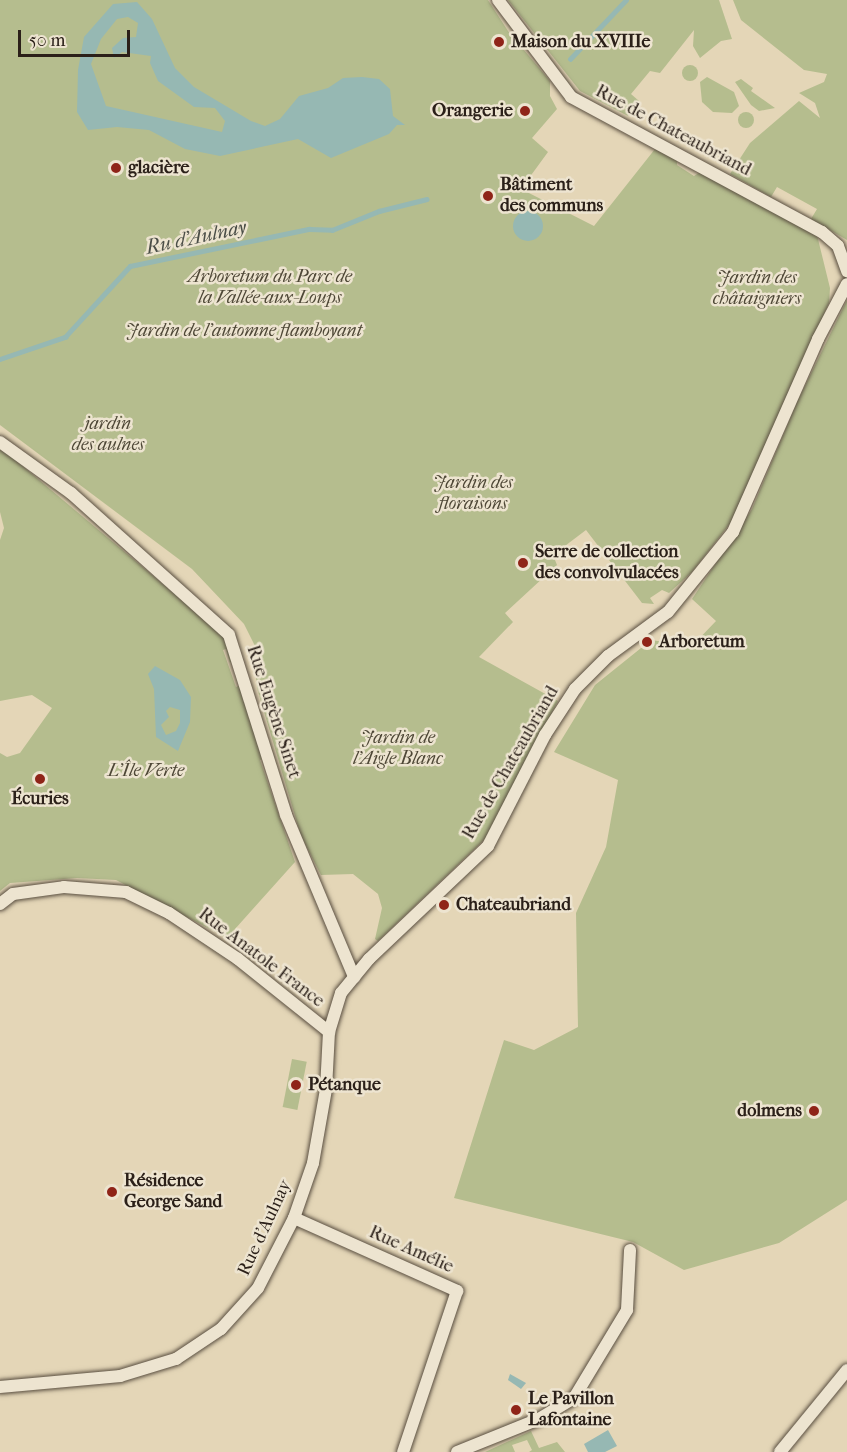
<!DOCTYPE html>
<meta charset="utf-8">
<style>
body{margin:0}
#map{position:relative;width:847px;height:1452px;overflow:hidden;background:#e4d6b7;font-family:"IM FELL French Canon",serif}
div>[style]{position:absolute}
.green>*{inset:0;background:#b5bd8e;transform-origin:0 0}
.round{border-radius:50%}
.water>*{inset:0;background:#96b8b3}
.stream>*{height:4.5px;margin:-2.25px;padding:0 2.25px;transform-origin:2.25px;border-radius:2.25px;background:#96b8b3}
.roads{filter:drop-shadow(0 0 2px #594e40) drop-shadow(0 0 2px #594e40)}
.minor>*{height:12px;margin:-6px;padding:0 6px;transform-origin:6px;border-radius:6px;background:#ede4d0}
.dots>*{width:16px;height:16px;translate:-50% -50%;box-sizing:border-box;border:3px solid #ede4d0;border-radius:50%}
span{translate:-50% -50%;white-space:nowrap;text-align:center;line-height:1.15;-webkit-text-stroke:5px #ede4d0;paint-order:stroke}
.poi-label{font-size:18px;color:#2b2019;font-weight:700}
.left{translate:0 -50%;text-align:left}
.right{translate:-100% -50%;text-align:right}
.street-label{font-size:18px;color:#2b2019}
.park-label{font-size:18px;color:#4e4736;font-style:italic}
.water-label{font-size:20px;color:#4b4e47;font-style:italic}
.scale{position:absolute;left:18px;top:30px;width:112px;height:27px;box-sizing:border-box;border:3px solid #2b2019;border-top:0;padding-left:8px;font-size:18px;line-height:21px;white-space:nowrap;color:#2b2019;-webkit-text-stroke:4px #ede4d0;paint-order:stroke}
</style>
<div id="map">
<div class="green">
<i style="clip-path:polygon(0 0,488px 0,508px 31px,550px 81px,550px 96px,557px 109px,532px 138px,548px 152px,521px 189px,594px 226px,655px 149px,677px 160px,677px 165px,694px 176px,702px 171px,817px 235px,830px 288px,829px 303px,732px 521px,692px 572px,669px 593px,662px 590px,650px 598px,654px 604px,642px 603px,586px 530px,553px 555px,557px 565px,505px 613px,513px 622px,479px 657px,558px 701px,487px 837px,378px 941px,375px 939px,382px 908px,378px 894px,353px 874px,321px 875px,301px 836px,257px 688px,256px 678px,265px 666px,244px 624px,192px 569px,0 425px)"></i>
<i style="clip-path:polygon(508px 0,719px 0,732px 39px,721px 41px,700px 58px,693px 46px,694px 30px,660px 73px,650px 71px,631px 94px,639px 101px,628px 116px,580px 91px)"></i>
<i style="clip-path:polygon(733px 0,847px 0,847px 240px,811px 219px,817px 209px,777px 187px,771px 197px,730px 174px,750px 143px,799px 101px,820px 118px,815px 103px,799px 93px,824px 82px,827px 74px,804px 70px,741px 20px)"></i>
<i class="round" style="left:682px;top:65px;width:16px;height:16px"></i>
<i style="clip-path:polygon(707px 77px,734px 92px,739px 106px,732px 113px,713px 112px,702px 102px,700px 82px)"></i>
<i style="clip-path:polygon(741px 79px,753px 88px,751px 91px,775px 108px,759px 111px,751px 105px,735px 82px)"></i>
<i class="round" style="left:738px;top:112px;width:16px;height:16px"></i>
<i style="clip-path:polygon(847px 300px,847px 1200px,779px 1243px,684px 1270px,633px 1242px,454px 1198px,504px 1040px,534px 1050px,578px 1027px,576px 913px,606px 847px,618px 780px,554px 752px,595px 685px,651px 640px,692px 646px,716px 621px,692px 599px,752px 509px,797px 402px)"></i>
<i style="clip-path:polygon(0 447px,227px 638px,233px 659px,230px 663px,226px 649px,223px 650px,236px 687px,244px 684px,266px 758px,260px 760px,295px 862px,227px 938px,116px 880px,77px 878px,10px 883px,0 891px,0 753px,7px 757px,20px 753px,52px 708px,32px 695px,0 701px,0 540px,4px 528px,0 512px)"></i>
<i style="left:292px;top:1059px;width:15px;height:49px;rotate:11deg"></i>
<i style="clip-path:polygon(531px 1431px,539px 1448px,557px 1442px,565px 1452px,529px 1452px,532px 1450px,527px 1440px,512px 1445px,515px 1452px,485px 1452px)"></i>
</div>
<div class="water">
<i style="clip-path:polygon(evenodd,137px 2px,152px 19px,175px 68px,194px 87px,251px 121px,265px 126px,280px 119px,299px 96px,328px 88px,343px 78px,362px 77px,379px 79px,390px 89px,393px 116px,405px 125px,397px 125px,389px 134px,331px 158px,298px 139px,220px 156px,185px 149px,149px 130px,117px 127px,88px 130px,77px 112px,78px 70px,84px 37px,113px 4px,137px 2px,128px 17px,138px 23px,136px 37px,123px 38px,112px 48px,114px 58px,122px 52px,151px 56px,150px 63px,158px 81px,194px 107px,215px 108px,225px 121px,222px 132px,106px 106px,91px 64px,101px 39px,117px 19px,128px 17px)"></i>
<i class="round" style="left:513px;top:211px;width:30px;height:30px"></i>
<i style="clip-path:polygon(evenodd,155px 666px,180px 680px,191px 697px,190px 722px,178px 751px,156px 737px,154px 689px,148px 674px,155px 666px,170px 707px,180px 710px,180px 723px,176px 731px,166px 735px,161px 725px,169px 717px,166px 711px,170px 707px)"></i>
<i style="clip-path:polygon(510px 1374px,526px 1383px,521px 1389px,508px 1380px)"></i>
<i style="clip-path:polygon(608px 1430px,617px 1446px,605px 1452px,588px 1452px,584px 1444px)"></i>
</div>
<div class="stream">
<i style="left:570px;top:59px;width:81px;rotate:-46.5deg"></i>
<i style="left:0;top:359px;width:69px;rotate:-18.7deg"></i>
<i style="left:65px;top:337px;width:96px;rotate:-47.5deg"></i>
<i style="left:130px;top:266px;width:183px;rotate:-11.7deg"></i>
<i style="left:309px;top:229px;width:23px;rotate:2deg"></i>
<i style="left:332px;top:230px;width:51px;rotate:-22deg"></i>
<i style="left:379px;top:211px;width:49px;rotate:-14deg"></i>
</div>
<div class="roads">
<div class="minor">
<i style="left:498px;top:0;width:121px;rotate:53deg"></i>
<i style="left:571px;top:97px;width:285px;rotate:28.3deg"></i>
<i style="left:822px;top:232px;width:21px;rotate:41deg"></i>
<i style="left:838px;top:246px;width:27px;rotate:70deg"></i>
<i style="left:0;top:442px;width:87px;rotate:35.7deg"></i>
<i style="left:71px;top:493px;width:212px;rotate:41.9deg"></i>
<i style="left:229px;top:635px;width:189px;rotate:72.4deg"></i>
<i style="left:286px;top:815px;width:176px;rotate:67.2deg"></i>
<i style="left:0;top:904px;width:16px;rotate:-38deg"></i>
<i style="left:13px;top:894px;width:51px;rotate:-7.8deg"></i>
<i style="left:64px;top:887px;width:62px;rotate:4.6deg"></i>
<i style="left:126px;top:892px;width:48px;rotate:26deg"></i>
<i style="left:169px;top:913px;width:83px;rotate:33.7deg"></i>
<i style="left:238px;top:959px;width:117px;rotate:38.7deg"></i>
<i style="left:294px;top:1218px;width:179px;rotate:24.1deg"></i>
<i style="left:457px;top:1291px;width:170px;rotate:108.5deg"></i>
<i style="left:0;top:1387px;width:121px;rotate:-5.2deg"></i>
<i style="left:120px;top:1376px;width:59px;rotate:-16.9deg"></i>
<i style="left:176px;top:1359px;width:54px;rotate:-33.7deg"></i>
<i style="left:221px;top:1329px;width:55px;rotate:-47.9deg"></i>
<i style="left:258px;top:1288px;width:79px;rotate:-62.8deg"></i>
<i style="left:294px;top:1218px;width:58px;rotate:-70.9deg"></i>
<i style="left:313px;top:1163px;width:75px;rotate:-80deg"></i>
<i style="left:326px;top:1089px;width:57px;rotate:-87deg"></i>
<i style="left:329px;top:1032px;width:41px;rotate:-72.9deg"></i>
<i style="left:341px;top:993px;width:44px;rotate:-50.5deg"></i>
<i style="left:369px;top:959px;width:164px;rotate:-43.5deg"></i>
<i style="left:488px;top:846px;width:125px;rotate:-62.8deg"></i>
<i style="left:545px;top:735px;width:55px;rotate:-56.9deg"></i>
<i style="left:575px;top:689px;width:47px;rotate:-45deg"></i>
<i style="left:608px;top:656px;width:74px;rotate:-36.3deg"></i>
<i style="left:668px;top:612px;width:103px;rotate:-50.9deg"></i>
<i style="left:733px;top:532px;width:211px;rotate:-66.2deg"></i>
<i style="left:818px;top:339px;width:62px;rotate:-62.2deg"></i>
<i style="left:457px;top:1452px;width:88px;rotate:-21.9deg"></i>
<i style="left:539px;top:1419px;width:41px;rotate:-31deg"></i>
<i style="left:574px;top:1398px;width:103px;rotate:-58.9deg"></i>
<i style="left:627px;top:1310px;width:60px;rotate:-87.1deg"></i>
<i style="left:780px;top:1452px;width:106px;rotate:-50.7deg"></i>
</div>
</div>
<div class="dots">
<i style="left:499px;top:42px;background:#8f2418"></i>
<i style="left:525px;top:111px;background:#8f2418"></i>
<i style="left:116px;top:168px;background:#8f2418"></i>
<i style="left:488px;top:196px;background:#8f2418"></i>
<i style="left:523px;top:563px;background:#8f2418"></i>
<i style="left:647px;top:642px;background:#8f2418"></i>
<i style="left:40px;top:779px;background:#8f2418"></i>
<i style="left:444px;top:905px;background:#8f2418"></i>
<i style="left:296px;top:1085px;background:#8f2418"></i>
<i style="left:814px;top:1111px;background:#8f2418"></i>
<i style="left:112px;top:1192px;background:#8f2418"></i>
<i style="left:516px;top:1410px;background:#8f2418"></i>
</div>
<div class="poi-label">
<span class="left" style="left:511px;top:42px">Maison du XVIIIe</span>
<span class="right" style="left:513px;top:111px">Orangerie</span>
<span class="left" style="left:128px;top:168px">glacière</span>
<span class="left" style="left:500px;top:196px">Bâtiment<br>des communs</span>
<span class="left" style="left:535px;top:563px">Serre de collection<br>des convolvulacées</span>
<span class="left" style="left:659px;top:642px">Arboretum</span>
<span style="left:40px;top:799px">Écuries</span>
<span class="left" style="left:456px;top:905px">Chateaubriand</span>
<span class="left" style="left:308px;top:1085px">Pétanque</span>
<span class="right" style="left:802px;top:1111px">dolmens</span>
<span class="left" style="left:124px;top:1192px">Résidence<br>George Sand</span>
<span class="left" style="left:528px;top:1410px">Le Pavillon<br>Lafontaine</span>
</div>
<div class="street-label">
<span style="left:673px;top:131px;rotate:28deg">Rue de Chateaubriand</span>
<span style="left:273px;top:712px;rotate:72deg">Rue Eugène Sinet</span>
<span style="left:511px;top:763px;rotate:-60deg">Rue de Chateaubriand</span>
<span style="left:261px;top:958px;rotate:37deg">Rue Anatole France</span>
<span style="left:265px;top:1228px;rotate:-65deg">Rue d'Aulnay</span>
<span style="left:411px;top:1250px;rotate:24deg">Rue Amélie</span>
</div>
<div class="park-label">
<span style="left:270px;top:288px">Arboretum du Parc de<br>la Vallée-aux-Loups</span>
<span style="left:757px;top:289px">Jardin des<br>châtaigniers</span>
<span style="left:244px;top:331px">Jardin de l'automne flamboyant</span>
<span style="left:108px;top:435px">jardin<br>des aulnes</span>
<span style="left:473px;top:494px">Jardin des<br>floraisons</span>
<span style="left:398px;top:749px">Jardin de<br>l’Aigle Blanc</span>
<span style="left:146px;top:771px">L'Île Verte</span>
</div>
<div class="water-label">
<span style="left:196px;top:237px;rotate:-12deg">Ru d'Aulnay</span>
</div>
<div class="scale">50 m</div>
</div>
